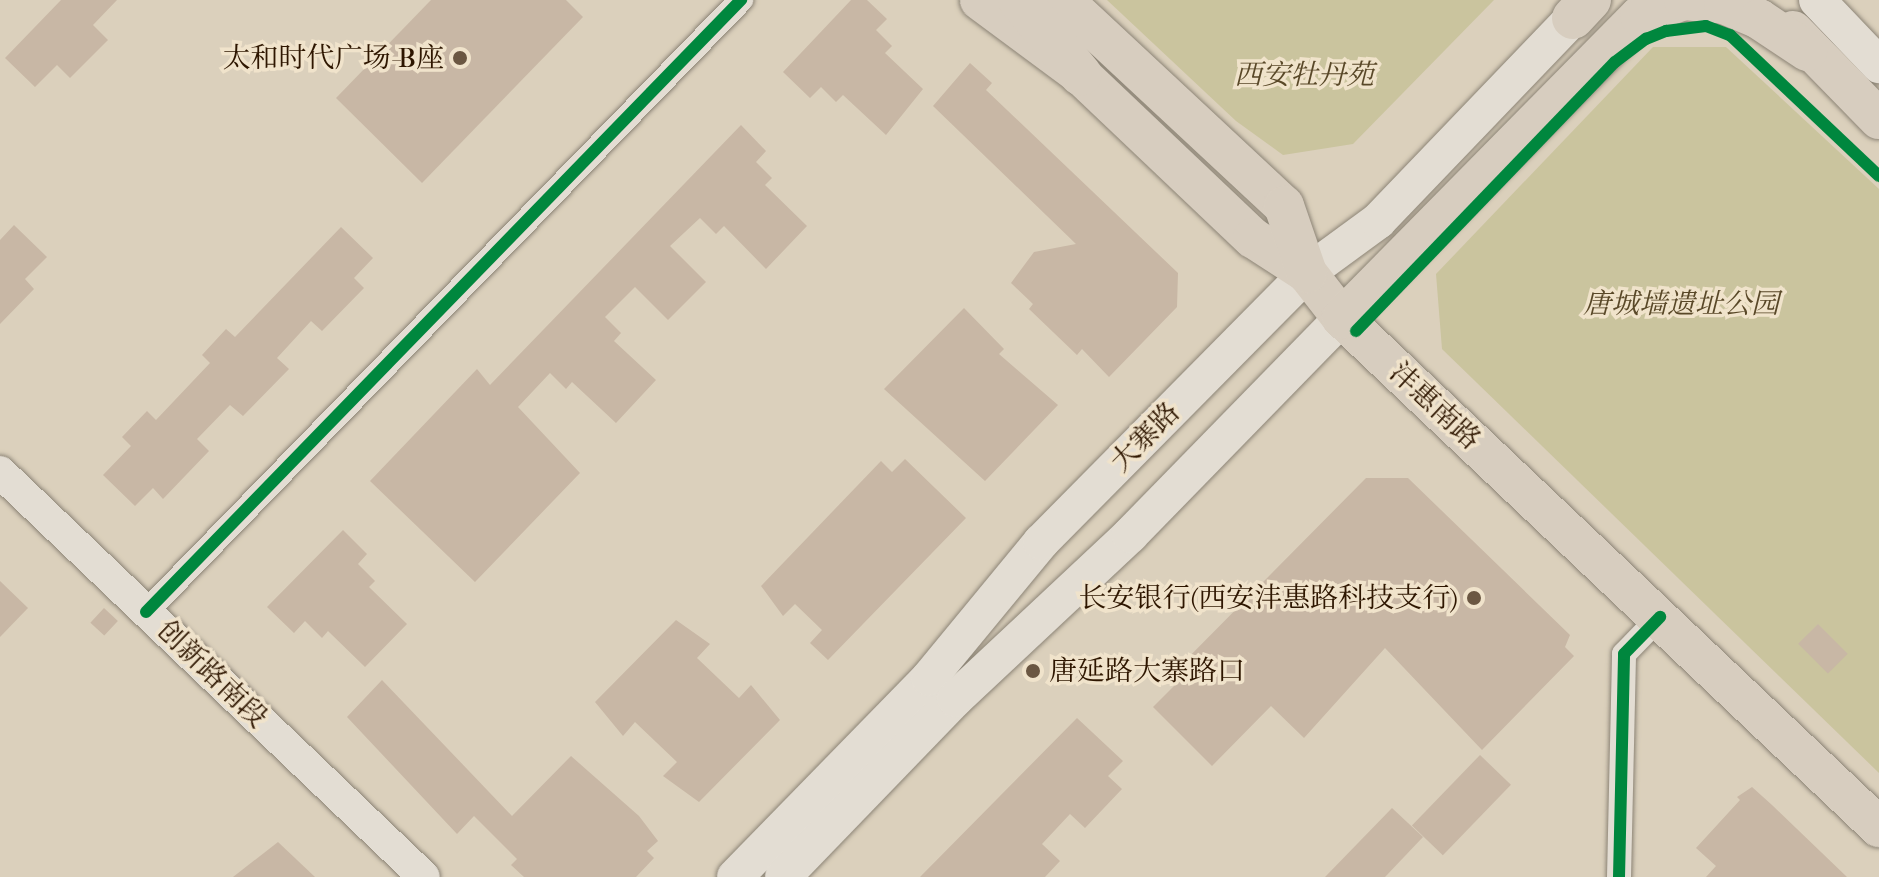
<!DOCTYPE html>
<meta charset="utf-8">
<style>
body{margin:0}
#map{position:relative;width:1879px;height:877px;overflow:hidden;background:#dbd0bc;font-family:"IM FELL French Canon","Noto Serif SC",serif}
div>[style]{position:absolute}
.green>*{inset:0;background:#cac49e}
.building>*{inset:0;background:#c8b7a5;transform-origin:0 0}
.roads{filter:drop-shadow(0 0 2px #8c8476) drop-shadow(0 0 2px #8c8476)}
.minor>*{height:24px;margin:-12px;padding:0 12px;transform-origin:12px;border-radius:12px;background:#e3ddd3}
.tertiary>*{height:32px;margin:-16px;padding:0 16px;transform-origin:16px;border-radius:16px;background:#e3ddd3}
.secondary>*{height:36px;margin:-18px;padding:0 18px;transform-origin:18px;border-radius:18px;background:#e3ddd3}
.primary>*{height:40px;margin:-20px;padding:0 20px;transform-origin:20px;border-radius:20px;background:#d7cdbf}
.trunk>*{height:42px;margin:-21px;padding:0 21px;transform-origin:21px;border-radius:21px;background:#d7cdbf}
.cycleway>*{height:12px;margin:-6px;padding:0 6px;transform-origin:6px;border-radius:6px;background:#00873e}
.dots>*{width:22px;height:22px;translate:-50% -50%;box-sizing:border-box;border:4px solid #f0e3cb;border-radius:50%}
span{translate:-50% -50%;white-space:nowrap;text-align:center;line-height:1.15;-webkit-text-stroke:7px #f0e3cb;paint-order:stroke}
.poi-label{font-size:28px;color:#2e1600}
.right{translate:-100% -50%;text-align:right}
.left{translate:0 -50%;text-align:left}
.park-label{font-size:28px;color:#594828;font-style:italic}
.street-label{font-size:28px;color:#2e1600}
</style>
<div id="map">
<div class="green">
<i style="clip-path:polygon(1107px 0,1494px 0,1353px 144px,1283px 155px,1236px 121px)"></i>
<i style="clip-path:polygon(1653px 47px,1726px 47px,1879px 189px,1879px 773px,1442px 349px,1436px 274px)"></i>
</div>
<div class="building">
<i style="clip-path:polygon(61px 0,117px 0,93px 25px,108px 40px,70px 78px,57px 65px,35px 87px,5px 58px)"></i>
<i style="clip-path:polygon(431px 0,566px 0,583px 17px,422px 183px,336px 98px)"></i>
<i style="clip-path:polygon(851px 0,867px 0,887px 19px,876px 30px,892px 46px,885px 53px,923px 89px,886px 135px,843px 95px,836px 102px,821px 87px,810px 98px,783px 72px)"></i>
<i style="clip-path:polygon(970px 63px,992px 83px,986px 90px,1178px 273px,1177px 307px,1109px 377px,1082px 349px,1077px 355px,1029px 309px,1033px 304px,1011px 283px,1034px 252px,1076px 244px,933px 106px)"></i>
<i style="clip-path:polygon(741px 125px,766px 151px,756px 162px,772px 178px,765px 185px,807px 226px,766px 269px,724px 226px,716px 234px,700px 218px,670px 246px,706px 282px,668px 320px,635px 287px,605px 317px,621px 333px,614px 341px,656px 380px,616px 423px,572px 382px,566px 389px,550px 373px,518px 407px,580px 473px,475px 582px,370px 481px,477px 369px,490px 385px)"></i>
<i style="clip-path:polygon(14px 225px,47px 257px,25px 279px,34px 289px,0 324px,0 240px)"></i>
<i style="clip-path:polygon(341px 227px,373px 258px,354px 278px,364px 288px,322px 331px,311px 321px,277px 358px,289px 369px,243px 416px,230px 405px,197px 439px,209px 451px,163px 499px,153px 488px,135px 506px,103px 475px,131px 446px,122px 437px,147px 411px,156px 420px,210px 363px,202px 355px,226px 329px,235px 337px)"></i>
<i style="clip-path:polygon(964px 308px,1004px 349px,999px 354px,1058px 405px,985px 481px,884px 389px)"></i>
<i style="clip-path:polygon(905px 459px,966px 518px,828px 660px,810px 643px,822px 630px,795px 604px,783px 616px,761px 586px,881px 461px,892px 472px)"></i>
<i style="clip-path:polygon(1366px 478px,1408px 478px,1570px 635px,1565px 647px,1574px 656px,1482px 750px,1385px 648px,1304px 738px,1271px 706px,1212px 766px,1153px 707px,1174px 686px,1167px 679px)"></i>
<i style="clip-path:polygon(343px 530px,367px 554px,358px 564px,375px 581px,369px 587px,407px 624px,365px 667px,328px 631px,322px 638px,305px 621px,294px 633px,267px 607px)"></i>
<i style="clip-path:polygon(0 581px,28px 608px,0 637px)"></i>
<i style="left:104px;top:608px;width:19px;height:20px;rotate:43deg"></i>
<i style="clip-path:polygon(676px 620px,710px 644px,697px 658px,739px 698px,751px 685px,780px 720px,699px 802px,663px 776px,677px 762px,635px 722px,623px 736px,595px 702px)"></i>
<i style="left:1818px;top:624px;width:42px;height:28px;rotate:45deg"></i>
<i style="clip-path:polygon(382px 680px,512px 816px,571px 756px,639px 816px,658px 841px,647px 851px,654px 858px,636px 877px,524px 877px,511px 865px,517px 859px,474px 816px,457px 834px,347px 717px)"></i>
<i style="clip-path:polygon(1077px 718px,1123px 761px,1108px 776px,1122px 789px,1085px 828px,1070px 814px,1042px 844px,1060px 861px,1045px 877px,920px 877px)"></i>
<i style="left:1480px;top:755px;width:43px;height:98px;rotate:44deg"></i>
<i style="clip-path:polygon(1752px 787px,1772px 805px,1847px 877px,1706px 877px,1716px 866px,1696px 848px,1740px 800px,1737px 797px)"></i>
<i style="clip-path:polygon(1392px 808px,1423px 837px,1385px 877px,1325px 877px)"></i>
<i style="clip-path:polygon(278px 842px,315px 877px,233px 877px)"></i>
</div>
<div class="roads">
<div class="minor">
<i style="left:146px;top:612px;width:854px;rotate:-45.81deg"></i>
<i style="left:1619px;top:877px;width:223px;rotate:-88.7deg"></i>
<i style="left:1624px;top:654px;width:52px;rotate:-45.8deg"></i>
</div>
<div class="tertiary">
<i style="left:0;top:472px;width:586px;rotate:43.69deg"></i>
</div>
<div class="secondary">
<i style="left:1817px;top:0;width:90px;rotate:46.4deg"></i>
<i style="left:735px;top:877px;width:278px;rotate:-45.7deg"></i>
<i style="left:929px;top:678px;width:176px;rotate:-50.5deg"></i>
<i style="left:1041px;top:542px;width:378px;rotate:-45.3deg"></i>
<i style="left:1307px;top:273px;width:88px;rotate:-36.2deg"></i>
<i style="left:1378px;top:221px;width:281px;rotate:-46.2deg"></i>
<i style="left:1573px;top:18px;width:20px;rotate:-63deg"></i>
<i style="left:783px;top:877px;width:248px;rotate:-46deg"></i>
<i style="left:955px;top:699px;width:240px;rotate:-43.1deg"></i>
<i style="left:1130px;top:535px;width:303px;rotate:-45.7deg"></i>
</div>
<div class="primary">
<i style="left:980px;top:0;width:126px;rotate:36.6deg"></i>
<i style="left:1081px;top:75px;width:237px;rotate:43.5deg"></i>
<i style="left:1253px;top:238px;width:64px;rotate:32.9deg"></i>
<i style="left:1307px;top:273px;width:57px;rotate:52.1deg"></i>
<i style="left:1342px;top:318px;width:740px;rotate:43.47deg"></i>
<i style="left:1063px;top:0;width:302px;rotate:43deg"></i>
<i style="left:1284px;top:206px;width:71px;rotate:71.1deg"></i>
<i style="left:1793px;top:31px;width:123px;rotate:45.7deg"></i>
<i style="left:1342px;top:318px;width:424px;rotate:-45.4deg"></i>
<i style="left:1640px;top:16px;width:47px;rotate:-20deg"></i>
<i style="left:1684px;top:0;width:40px;rotate:5.7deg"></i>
<i style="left:1724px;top:4px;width:38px;rotate:23deg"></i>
<i style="left:1759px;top:19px;width:58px;rotate:33.7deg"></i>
</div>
<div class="trunk">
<i style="left:1019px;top:0;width:97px;rotate:50.4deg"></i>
<i style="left:1573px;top:18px;width:25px;rotate:-47deg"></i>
</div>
</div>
<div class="cycleway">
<i style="left:1356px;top:331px;width:373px;rotate:-46.1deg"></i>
<i style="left:1615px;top:62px;width:39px;rotate:-37deg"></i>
<i style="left:1646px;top:39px;width:22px;rotate:-22deg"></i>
<i style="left:1666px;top:31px;width:40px;rotate:-7.1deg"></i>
<i style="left:1706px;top:26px;width:26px;rotate:21deg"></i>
<i style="left:1730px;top:35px;width:205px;rotate:43.4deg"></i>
<i style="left:146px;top:612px;width:854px;rotate:-45.81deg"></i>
<i style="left:1619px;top:877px;width:223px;rotate:-88.7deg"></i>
<i style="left:1624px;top:654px;width:52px;rotate:-45.8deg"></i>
</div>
<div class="dots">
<i style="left:460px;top:58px;background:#6b5742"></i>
<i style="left:1474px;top:598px;background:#6b5742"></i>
<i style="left:1033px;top:671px;background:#6b5742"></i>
</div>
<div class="poi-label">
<span class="right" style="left:444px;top:58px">太和时代广场-B座</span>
<span class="right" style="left:1458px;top:598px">长安银行(西安沣惠路科技支行)</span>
<span class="left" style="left:1049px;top:671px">唐延路大寨路口</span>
</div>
<div class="park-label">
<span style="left:1304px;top:75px">西安牡丹苑</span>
<span style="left:1681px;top:304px">唐城墙遗址公园</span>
</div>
<div class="street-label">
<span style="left:1435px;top:406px;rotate:43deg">沣惠南路</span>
<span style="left:1145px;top:437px;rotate:-45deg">大寨路</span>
<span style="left:212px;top:674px;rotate:44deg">创新路南段</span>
</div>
</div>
